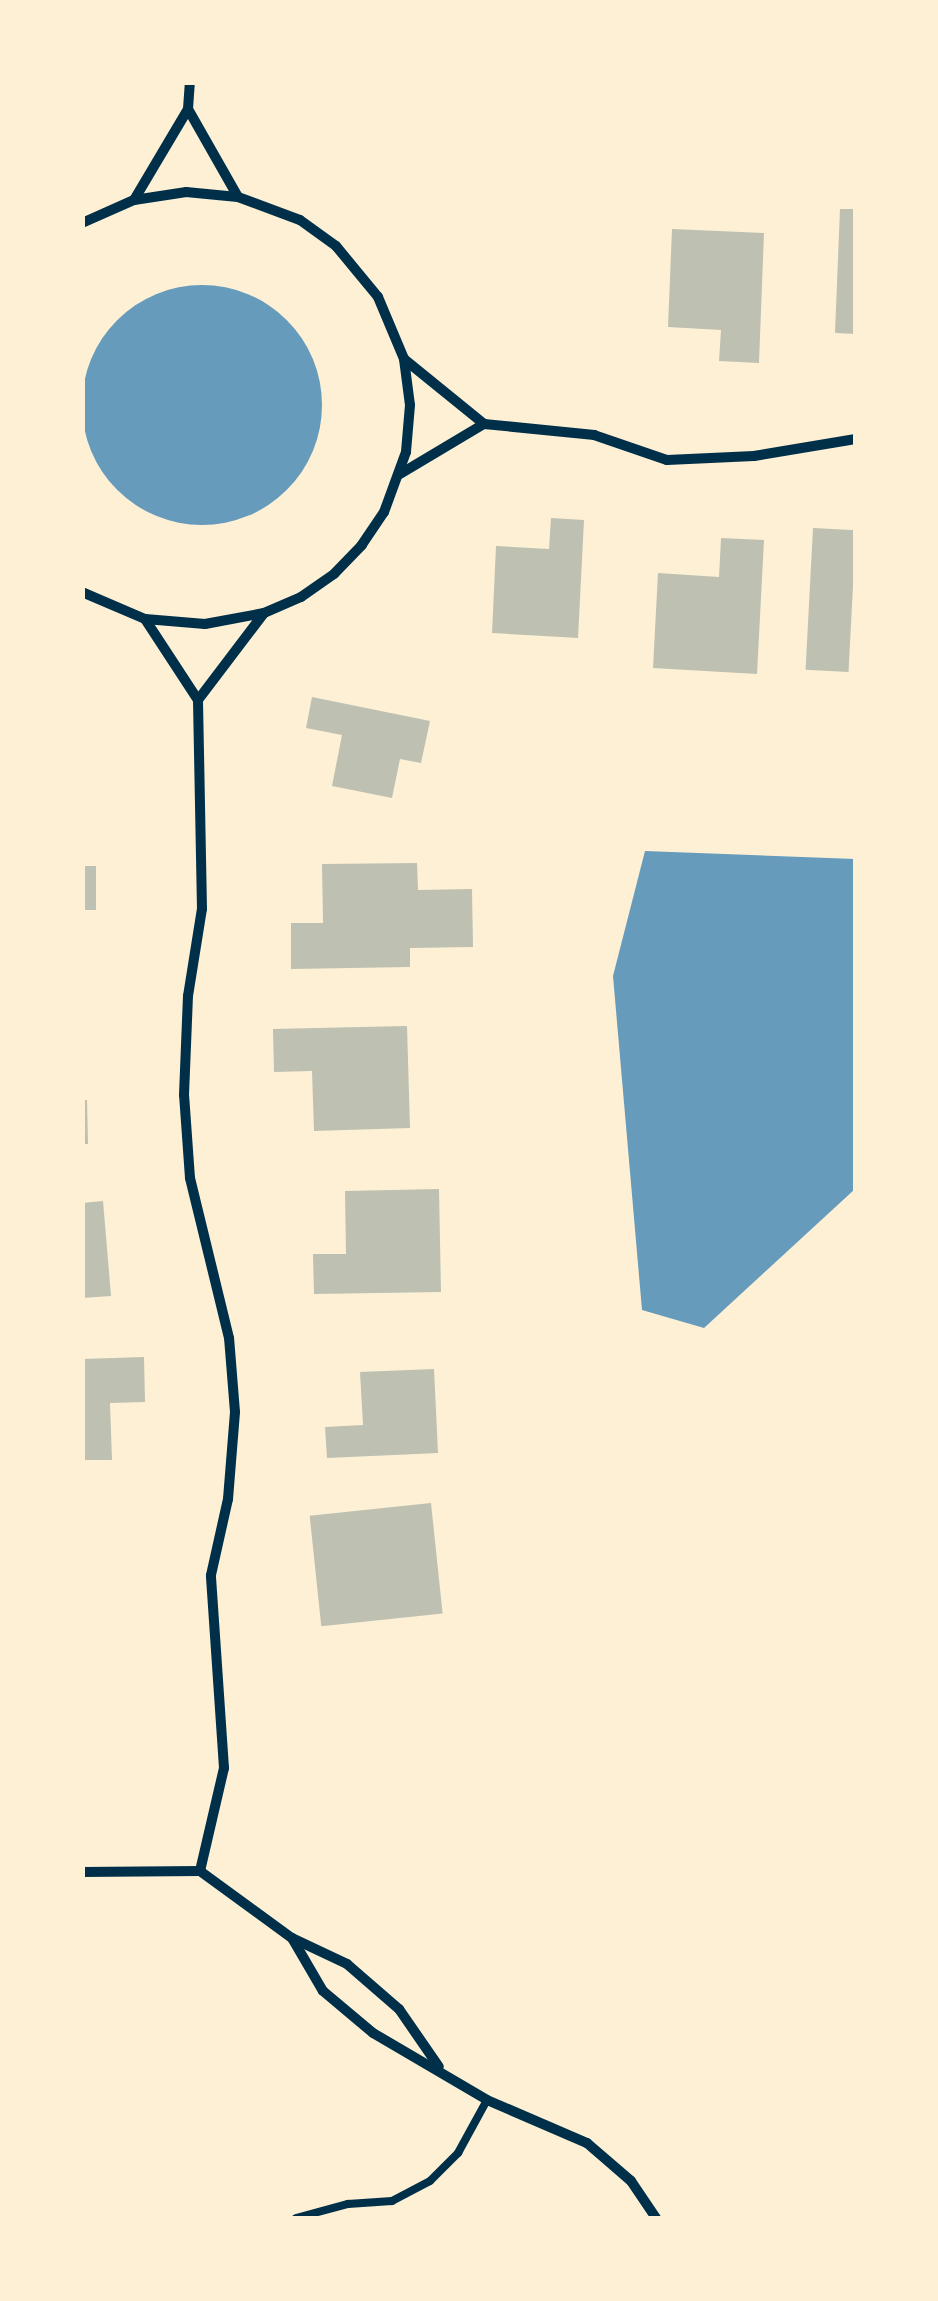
<!DOCTYPE html>
<style>
body{margin:0}
#map{position:relative;width:938px;height:2301px;overflow:hidden;background:#fdf0d5;font-family:Overpass,sans-serif}
div>[style]{position:absolute}
.water>*{inset:0;background:#669bbc}
.round{border-radius:50%}
.building>*{inset:0;background:#bec0b2;transform-origin:0 0}
.service>*{height:8px;margin:-4px;padding:0 4px;transform-origin:4px;border-radius:4px;background:#003049}
.minor>*{height:10px;margin:-5px;padding:0 5px;transform-origin:5px;border-radius:5px;background:#003049}
span{translate:-50% -50%;white-space:nowrap;text-align:center;line-height:1.15;-webkit-text-stroke:8px #fdf0d5;paint-order:stroke}
.frame{position:absolute;inset:0;border:85px solid #fdf0d5;pointer-events:none}
</style>
<div id="map">
<div class="water">
<i class="round" style="left:82px;top:285px;width:240px;height:240px"></i>
<i style="clip-path:polygon(645px 851px,855px 859px,855px 1189px,704px 1328px,642px 1310px,613px 976px)"></i>
</div>
<div class="building">
<i style="clip-path:polygon(840px 209px,856px 209px,856px 334px,835px 333px)"></i>
<i style="clip-path:polygon(672px 229px,764px 233px,759px 363px,719px 361px,721px 330px,668px 327px)"></i>
<i style="clip-path:polygon(551px 518px,584px 520px,578px 638px,492px 633px,496px 546px,549px 549px)"></i>
<i style="left:813px;top:528px;width:43px;height:142px;rotate:3deg"></i>
<i style="clip-path:polygon(721px 538px,764px 540px,757px 674px,653px 668px,658px 573px,719px 577px)"></i>
<i style="clip-path:polygon(312px 697px,430px 721px,421px 763px,400px 759px,392px 798px,332px 786px,342px 735px,306px 728px)"></i>
<i style="clip-path:polygon(417px 863px,418px 890px,472px 889px,473px 947px,410px 948px,410px 967px,291px 969px,291px 923px,323px 923px,322px 864px)"></i>
<i style="left:82px;top:866px;width:14px;height:44px"></i>
<i style="clip-path:polygon(407px 1026px,410px 1128px,314px 1131px,312px 1071px,274px 1072px,273px 1029px)"></i>
<i style="clip-path:polygon(82px 1100px,87px 1100px,88px 1144px,82px 1144px)"></i>
<i style="clip-path:polygon(439px 1189px,441px 1292px,314px 1294px,313px 1254px,346px 1254px,345px 1191px)"></i>
<i style="clip-path:polygon(103px 1201px,111px 1296px,82px 1298px,82px 1203px)"></i>
<i style="clip-path:polygon(144px 1357px,145px 1402px,110px 1403px,112px 1460px,82px 1460px,82px 1359px)"></i>
<i style="clip-path:polygon(434px 1369px,438px 1453px,327px 1458px,325px 1427px,363px 1425px,360px 1372px)"></i>
<i style="left:431px;top:1503px;width:111px;height:122px;rotate:84deg"></i>
</div>
<div class="service">
<i style="left:296px;top:2218px;width:54px;rotate:-15.1deg"></i>
<i style="left:348px;top:2204px;width:44px;rotate:-3.9deg"></i>
<i style="left:392px;top:2201px;width:43px;rotate:-27.8deg"></i>
<i style="left:430px;top:2181px;width:40px;rotate:-45deg"></i>
<i style="left:458px;top:2153px;width:60px;rotate:-61.3deg"></i>
</div>
<div class="minor">
<i style="left:188px;top:109px;width:101px;rotate:60.4deg"></i>
<i style="left:134px;top:200px;width:106px;rotate:-59.3deg"></i>
<i style="left:188px;top:109px;width:27px;rotate:-86deg"></i>
<i style="left:82px;top:223px;width:57px;rotate:-23.9deg"></i>
<i style="left:134px;top:200px;width:53px;rotate:-8.7deg"></i>
<i style="left:186px;top:192px;width:52px;rotate:5.5deg"></i>
<i style="left:238px;top:197px;width:66px;rotate:20.4deg"></i>
<i style="left:300px;top:220px;width:44px;rotate:35.8deg"></i>
<i style="left:336px;top:246px;width:66px;rotate:50.5deg"></i>
<i style="left:378px;top:297px;width:67px;rotate:67.2deg"></i>
<i style="left:404px;top:359px;width:46px;rotate:82.6deg"></i>
<i style="left:410px;top:405px;width:47px;rotate:94.9deg"></i>
<i style="left:406px;top:452px;width:64px;rotate:110.1deg"></i>
<i style="left:384px;top:512px;width:40px;rotate:124deg"></i>
<i style="left:362px;top:545px;width:40px;rotate:134deg"></i>
<i style="left:334px;top:574px;width:40px;rotate:145.1deg"></i>
<i style="left:301px;top:597px;width:40px;rotate:156.6deg"></i>
<i style="left:264px;top:613px;width:60px;rotate:169.4deg"></i>
<i style="left:205px;top:624px;width:60px;rotate:-175.2deg"></i>
<i style="left:145px;top:619px;width:69px;rotate:-156.8deg"></i>
<i style="left:404px;top:359px;width:103px;rotate:39.1deg"></i>
<i style="left:400px;top:474px;width:98px;rotate:-30.8deg"></i>
<i style="left:484px;top:424px;width:111px;rotate:5.7deg"></i>
<i style="left:594px;top:435px;width:77px;rotate:18.9deg"></i>
<i style="left:667px;top:460px;width:87px;rotate:-2.6deg"></i>
<i style="left:754px;top:456px;width:103px;rotate:-9.5deg"></i>
<i style="left:145px;top:619px;width:97px;rotate:56.8deg"></i>
<i style="left:200px;top:1871px;width:106px;rotate:-76.9deg"></i>
<i style="left:224px;top:1768px;width:193px;rotate:-93.9deg"></i>
<i style="left:211px;top:1575px;width:78px;rotate:-77.4deg"></i>
<i style="left:228px;top:1499px;width:87px;rotate:-85.4deg"></i>
<i style="left:235px;top:1412px;width:74px;rotate:-94.6deg"></i>
<i style="left:229px;top:1338px;width:165px;rotate:-103.7deg"></i>
<i style="left:190px;top:1178px;width:83px;rotate:-94.1deg"></i>
<i style="left:184px;top:1095px;width:99px;rotate:-87.7deg"></i>
<i style="left:188px;top:996px;width:88px;rotate:-80.9deg"></i>
<i style="left:202px;top:909px;width:209px;rotate:-91.1deg"></i>
<i style="left:198px;top:700px;width:109px;rotate:-52.8deg"></i>
<i style="left:200px;top:1871px;width:114px;rotate:36.1deg"></i>
<i style="left:292px;top:1938px;width:61px;rotate:25.3deg"></i>
<i style="left:347px;top:1964px;width:69px;rotate:40.9deg"></i>
<i style="left:399px;top:2009px;width:70px;rotate:55.4deg"></i>
<i style="left:82px;top:1872px;width:118px;rotate:-0.5deg"></i>
<i style="left:292px;top:1938px;width:61px;rotate:59.7deg"></i>
<i style="left:323px;top:1991px;width:65px;rotate:40deg"></i>
<i style="left:373px;top:2033px;width:132px;rotate:30.4deg"></i>
<i style="left:487px;top:2100px;width:109px;rotate:23.3deg"></i>
<i style="left:587px;top:2143px;width:58px;rotate:40.8deg"></i>
<i style="left:631px;top:2181px;width:45px;rotate:56deg"></i>
</div>
<div class="frame"></div>
</div>
